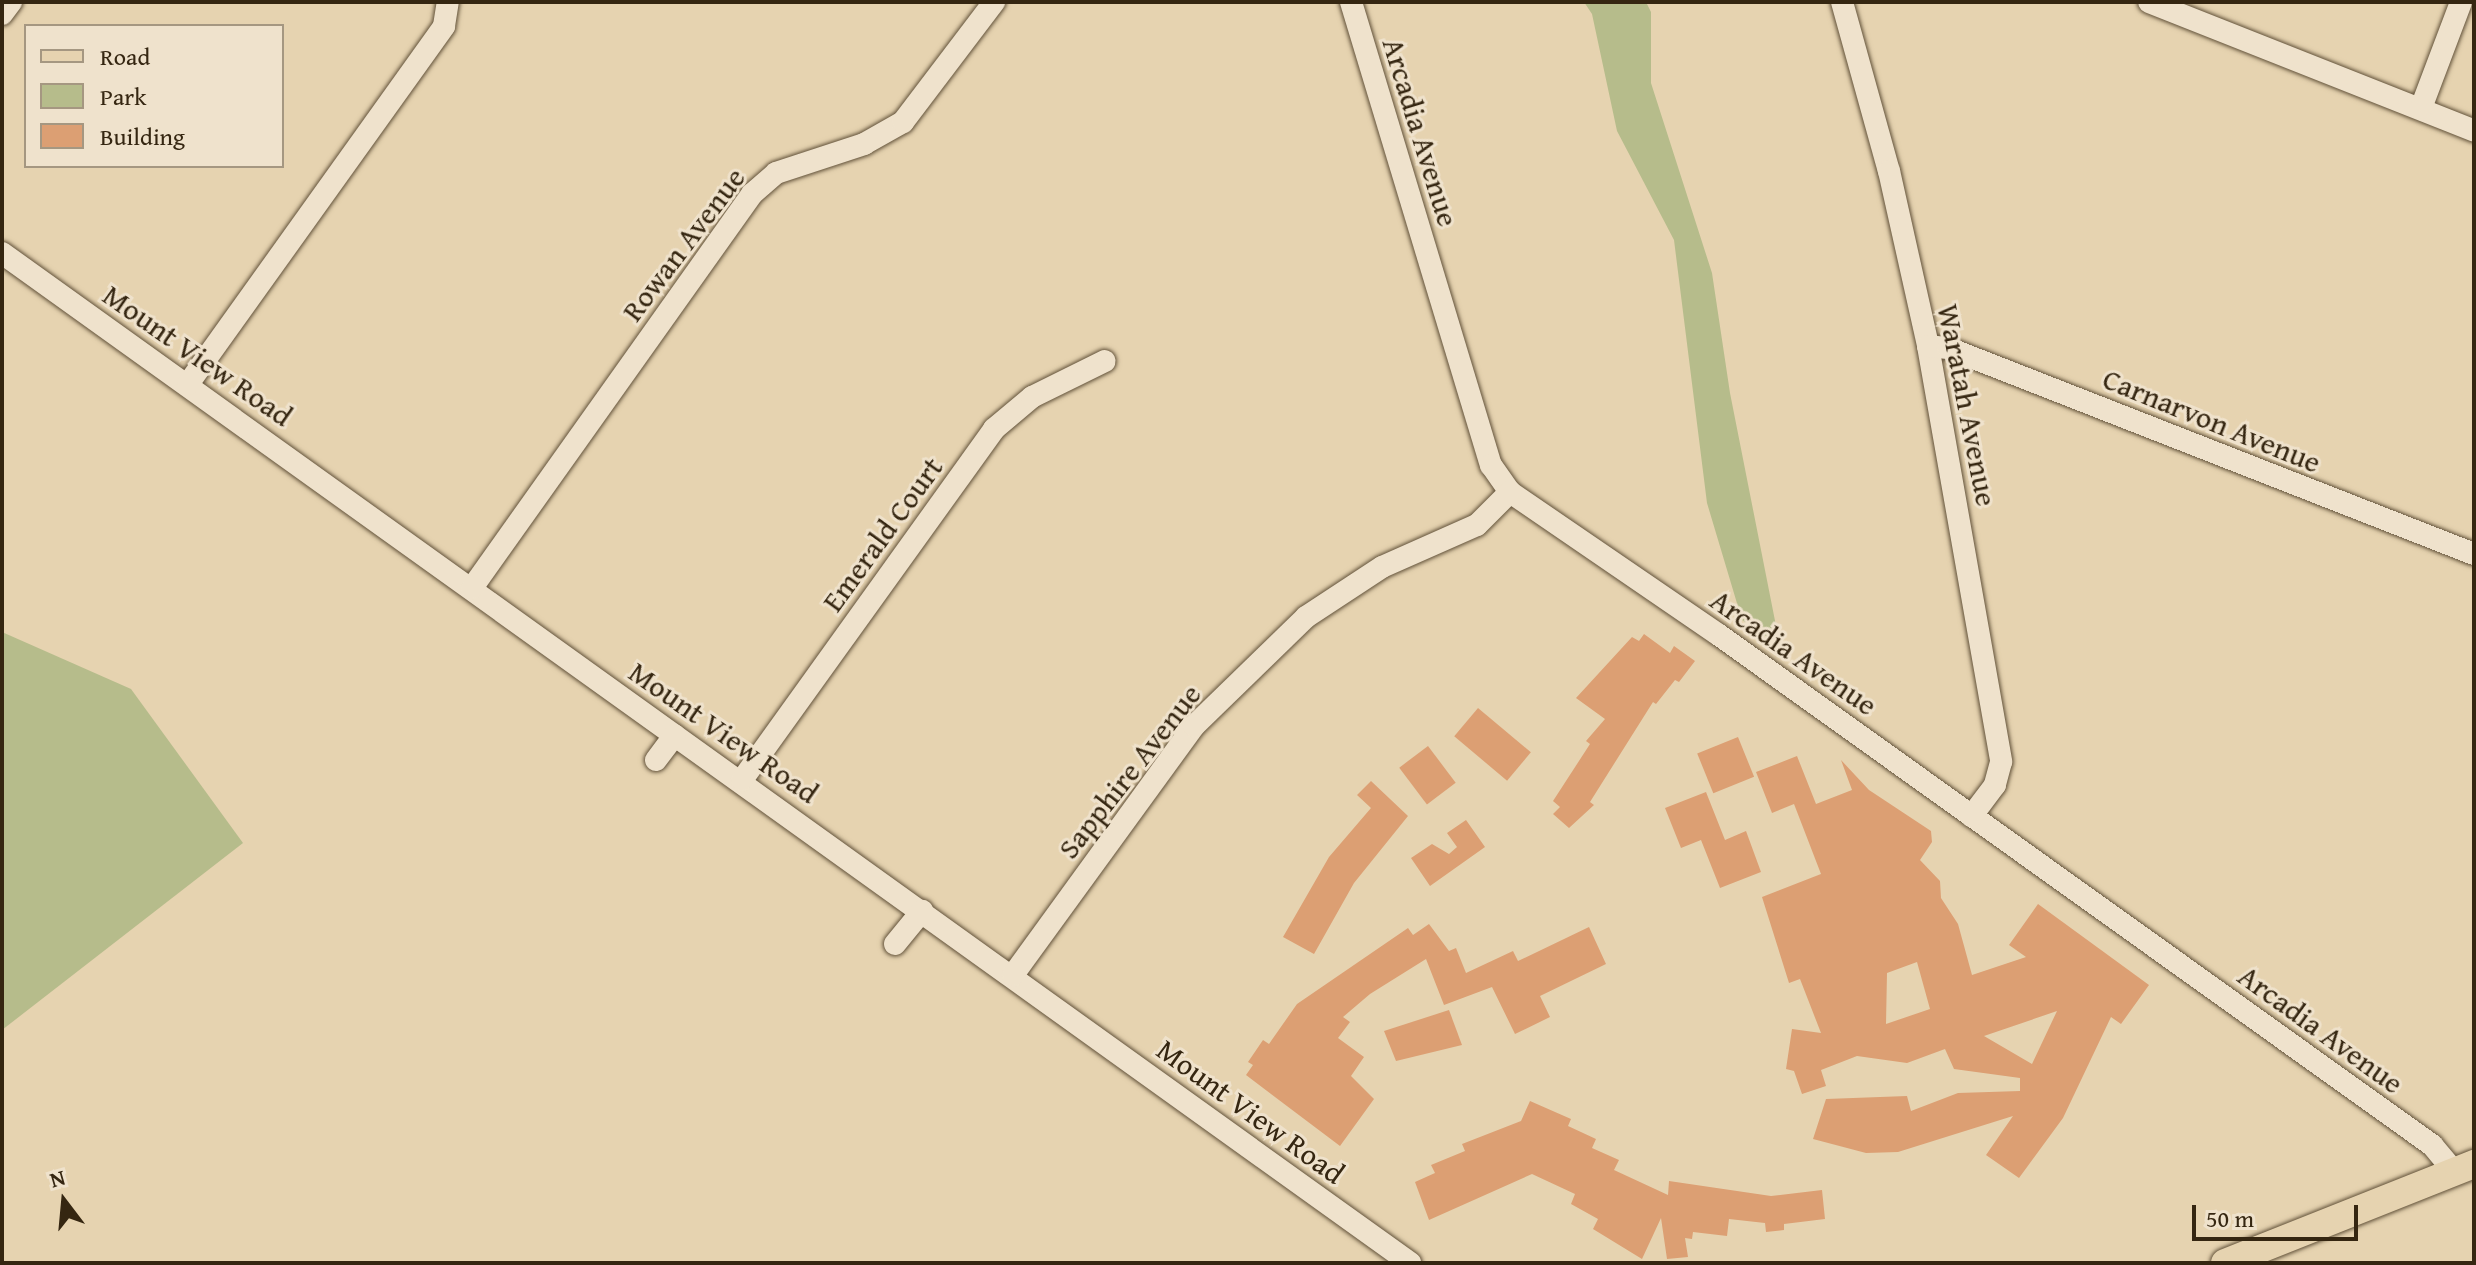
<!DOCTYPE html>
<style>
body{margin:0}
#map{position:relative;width:2476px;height:1265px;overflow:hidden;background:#e6d3b0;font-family:"Gentium Book Plus",serif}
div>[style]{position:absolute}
.green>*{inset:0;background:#b6bc8b}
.building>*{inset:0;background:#dc9f73;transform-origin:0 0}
.roads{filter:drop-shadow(0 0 2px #615139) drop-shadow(0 0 2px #615139)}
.minor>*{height:22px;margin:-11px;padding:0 11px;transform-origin:11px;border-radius:11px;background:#efe2cc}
.major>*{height:28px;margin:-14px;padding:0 14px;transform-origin:14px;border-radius:14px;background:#e6d3b0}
span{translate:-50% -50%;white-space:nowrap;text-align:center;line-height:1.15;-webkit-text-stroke:6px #efe2cc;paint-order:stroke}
.street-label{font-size:30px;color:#352611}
.frame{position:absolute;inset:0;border:4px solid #352611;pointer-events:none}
.legend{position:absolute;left:24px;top:24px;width:260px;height:144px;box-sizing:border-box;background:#efe2cc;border:2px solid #a59781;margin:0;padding:10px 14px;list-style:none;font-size:24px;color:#352611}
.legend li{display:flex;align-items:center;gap:16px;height:40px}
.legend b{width:40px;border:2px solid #a59781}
.north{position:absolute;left:24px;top:1161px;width:80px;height:80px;-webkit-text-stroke:6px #efe2cc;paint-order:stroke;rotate:344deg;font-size:22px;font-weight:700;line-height:32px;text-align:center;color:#352611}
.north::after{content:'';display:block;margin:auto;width:28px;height:36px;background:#352611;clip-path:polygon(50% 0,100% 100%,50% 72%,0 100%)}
.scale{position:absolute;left:2192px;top:1205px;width:166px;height:36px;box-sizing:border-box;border:4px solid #352611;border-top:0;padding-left:10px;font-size:24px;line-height:28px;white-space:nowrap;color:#352611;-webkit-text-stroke:6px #efe2cc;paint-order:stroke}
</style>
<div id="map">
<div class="green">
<i style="clip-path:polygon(1584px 2px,1646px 2px,1651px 12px,1651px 83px,1712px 273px,1730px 393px,1780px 646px,1742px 620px,1707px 503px,1674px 240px,1617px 131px,1592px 14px)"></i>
<i style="clip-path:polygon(2px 632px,131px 689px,243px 843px,2px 1030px)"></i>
</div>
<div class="building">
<i style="clip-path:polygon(1644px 634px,1670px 653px,1674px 646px,1695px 661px,1679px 682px,1675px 680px,1656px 704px,1653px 702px,1590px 802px,1594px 805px,1569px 828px,1553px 814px,1560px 807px,1553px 801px,1590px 744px,1586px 741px,1605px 719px,1576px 698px,1632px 637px,1639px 641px)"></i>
<i style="left:1478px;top:708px;width:69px;height:37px;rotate:40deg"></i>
<i style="left:1738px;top:737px;width:43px;height:44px;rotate:68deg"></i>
<i style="left:1428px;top:746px;width:46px;height:36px;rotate:53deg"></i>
<i style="clip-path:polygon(evenodd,1797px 756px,1816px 804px,1852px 790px,1841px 760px,1869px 790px,1931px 831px,1932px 842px,1920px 860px,1940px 881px,1941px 898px,1958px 924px,1972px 975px,2026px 957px,2009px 945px,2038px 904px,2149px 985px,2121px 1024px,2111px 1017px,2063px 1118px,2019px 1178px,1986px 1155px,2013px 1116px,1898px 1152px,1866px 1153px,1813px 1139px,1826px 1099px,1907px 1096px,1911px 1111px,1958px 1093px,2020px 1091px,2020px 1078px,1954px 1069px,1945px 1049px,1907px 1063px,1857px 1056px,1821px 1070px,1826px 1086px,1802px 1094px,1794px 1071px,1786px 1069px,1792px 1029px,1821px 1033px,1800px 979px,1789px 983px,1762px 897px,1821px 874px,1794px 804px,1772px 813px,1756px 772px,1797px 756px,1917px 962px,1930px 1009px,1886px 1024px,1887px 973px,1917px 962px,1797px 756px,2057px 1011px,2032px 1064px,1984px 1036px,2057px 1011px)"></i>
<i style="clip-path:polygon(1371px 781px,1408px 816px,1354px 883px,1314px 954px,1283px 937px,1329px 857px,1371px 808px,1357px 795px)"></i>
<i style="clip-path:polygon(1706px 792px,1725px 840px,1746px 831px,1761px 872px,1720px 888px,1701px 840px,1681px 848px,1665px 808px)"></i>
<i style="clip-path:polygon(1466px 820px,1485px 847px,1430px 886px,1411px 858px,1432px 844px,1449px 854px,1457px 847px,1447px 833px)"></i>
<i style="clip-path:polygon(1429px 924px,1449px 951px,1456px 948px,1466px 973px,1513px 951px,1518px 961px,1589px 927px,1606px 964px,1540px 996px,1550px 1017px,1515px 1034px,1492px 987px,1444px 1005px,1426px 959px,1370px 994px,1343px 1017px,1350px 1022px,1338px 1038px,1364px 1057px,1351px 1076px,1374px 1099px,1340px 1146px,1246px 1075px,1253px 1065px,1248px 1062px,1263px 1040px,1269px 1044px,1297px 1004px,1408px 928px,1413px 935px)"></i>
<i style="clip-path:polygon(1449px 1010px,1462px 1045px,1396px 1061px,1384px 1031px)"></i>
<i style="clip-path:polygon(1530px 1101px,1571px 1119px,1568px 1126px,1596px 1139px,1592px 1148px,1619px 1160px,1614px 1170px,1668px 1195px,1669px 1181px,1771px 1196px,1822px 1190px,1825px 1219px,1784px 1224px,1784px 1230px,1766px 1232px,1765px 1223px,1729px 1219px,1727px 1236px,1693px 1232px,1692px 1239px,1685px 1238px,1688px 1257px,1667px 1259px,1661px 1218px,1642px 1259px,1593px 1229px,1598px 1219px,1571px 1204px,1575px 1194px,1532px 1174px,1429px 1220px,1415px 1182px,1435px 1173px,1431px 1165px,1465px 1151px,1462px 1144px,1521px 1121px)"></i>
</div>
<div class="roads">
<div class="minor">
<i style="left:1351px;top:2px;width:484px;rotate:73.2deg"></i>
<i style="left:1491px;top:465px;width:33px;rotate:55deg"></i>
<i style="left:1510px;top:492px;width:253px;rotate:34.4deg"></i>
<i style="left:1719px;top:635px;width:877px;rotate:35.58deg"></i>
<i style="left:2432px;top:1145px;width:35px;rotate:50deg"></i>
<i style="left:1842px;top:2px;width:175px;rotate:74.5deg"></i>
<i style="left:1889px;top:171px;width:179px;rotate:77.4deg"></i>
<i style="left:1928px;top:346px;width:422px;rotate:80deg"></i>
<i style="left:2001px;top:762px;width:24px;rotate:105deg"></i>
<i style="left:1995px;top:785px;width:39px;rotate:127deg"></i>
<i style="left:2149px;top:2px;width:350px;rotate:21.6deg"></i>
<i style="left:2px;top:14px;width:15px;rotate:-53deg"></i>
<i style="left:2421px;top:108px;width:113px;rotate:-69.3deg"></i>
<i style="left:2px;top:253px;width:1733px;rotate:35.65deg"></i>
<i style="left:1928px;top:346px;width:20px;rotate:6deg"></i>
<i style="left:1948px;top:348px;width:565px;rotate:21.39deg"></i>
<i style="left:188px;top:384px;width:440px;rotate:-54.4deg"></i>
<i style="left:444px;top:26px;width:24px;rotate:-81deg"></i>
<i style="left:472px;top:588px;width:483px;rotate:-54.6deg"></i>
<i style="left:752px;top:194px;width:32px;rotate:-41deg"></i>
<i style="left:776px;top:173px;width:93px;rotate:-18.2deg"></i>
<i style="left:864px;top:144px;width:45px;rotate:-29.4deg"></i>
<i style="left:903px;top:122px;width:151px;rotate:-52.8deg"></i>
<i style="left:656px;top:760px;width:31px;rotate:-53deg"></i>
<i style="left:742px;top:780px;width:432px;rotate:-54.3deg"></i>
<i style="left:994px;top:429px;width:50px;rotate:-40.1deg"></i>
<i style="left:1032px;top:397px;width:81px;rotate:-26.3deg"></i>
<i style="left:895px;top:944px;width:43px;rotate:-50.7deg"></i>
<i style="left:1013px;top:975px;width:308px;rotate:-54deg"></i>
<i style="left:1194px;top:726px;width:156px;rotate:-44.2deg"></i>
<i style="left:1306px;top:617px;width:91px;rotate:-33.3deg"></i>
<i style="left:1382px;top:567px;width:104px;rotate:-23.9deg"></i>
<i style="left:1477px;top:525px;width:47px;rotate:-45deg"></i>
</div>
<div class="major">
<i style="left:2225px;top:1263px;width:268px;rotate:-21.7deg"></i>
</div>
</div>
<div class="street-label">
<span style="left:1421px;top:132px;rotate:73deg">Arcadia Avenue</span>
<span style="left:683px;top:244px;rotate:-53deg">Rowan Avenue</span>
<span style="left:198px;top:355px;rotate:35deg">Mount View Road</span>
<span style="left:1968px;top:405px;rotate:79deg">Waratah Avenue</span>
<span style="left:2212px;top:420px;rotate:22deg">Carnarvon Avenue</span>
<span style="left:882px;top:534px;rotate:-54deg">Emerald Court</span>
<span style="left:1794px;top:652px;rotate:35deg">Arcadia Avenue</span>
<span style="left:724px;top:732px;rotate:35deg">Mount View Road</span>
<span style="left:1129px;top:771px;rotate:-52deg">Sapphire Avenue</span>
<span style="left:2321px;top:1029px;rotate:36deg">Arcadia Avenue</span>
<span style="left:1251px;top:1111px;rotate:36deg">Mount View Road</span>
</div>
<div class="frame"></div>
<ul class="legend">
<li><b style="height:10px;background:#e6d3b0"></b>Road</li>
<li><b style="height:22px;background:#b6bc8b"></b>Park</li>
<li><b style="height:22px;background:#dc9f73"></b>Building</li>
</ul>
<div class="north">N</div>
<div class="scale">50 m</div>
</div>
